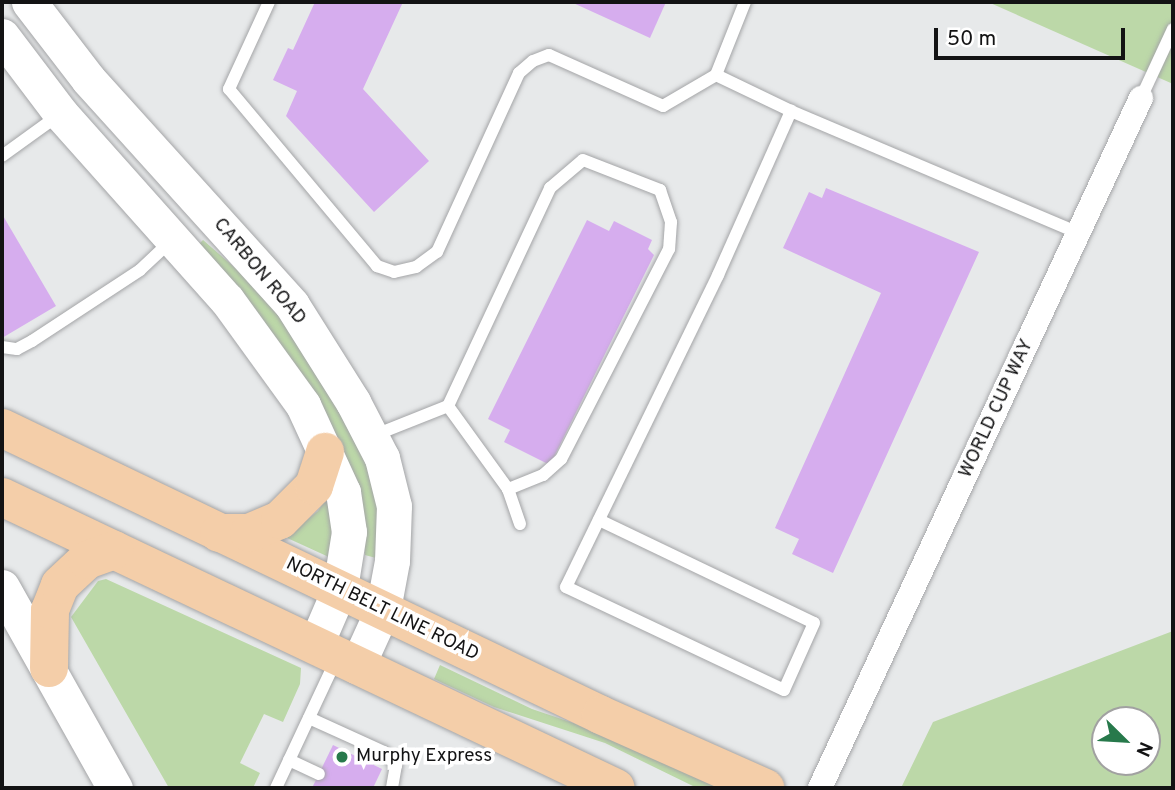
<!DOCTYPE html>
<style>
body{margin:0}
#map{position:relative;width:1175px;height:790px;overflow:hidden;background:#e7e9ea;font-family:Overpass,sans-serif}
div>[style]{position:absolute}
.green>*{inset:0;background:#bcd8a8}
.building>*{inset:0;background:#d6adee}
.roads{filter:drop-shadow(0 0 2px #a4a5a7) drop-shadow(0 0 2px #a4a5a7)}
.lane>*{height:12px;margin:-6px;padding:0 6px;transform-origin:6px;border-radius:6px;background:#fff}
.street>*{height:24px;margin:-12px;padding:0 12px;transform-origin:12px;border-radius:12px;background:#fff}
.secondary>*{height:35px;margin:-17.5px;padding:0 17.5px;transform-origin:17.5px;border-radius:17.5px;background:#fff}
.primary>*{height:38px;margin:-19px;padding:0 19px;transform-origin:19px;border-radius:19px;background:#f4cea9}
.dots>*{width:19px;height:19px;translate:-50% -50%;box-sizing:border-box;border:4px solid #fff;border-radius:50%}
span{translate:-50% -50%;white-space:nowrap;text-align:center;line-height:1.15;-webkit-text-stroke:7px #fff;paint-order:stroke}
.street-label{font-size:19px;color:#131314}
.poi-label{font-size:19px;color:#131314}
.left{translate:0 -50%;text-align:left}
.frame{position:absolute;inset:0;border:4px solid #131314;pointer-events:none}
.north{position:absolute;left:1091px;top:706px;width:70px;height:70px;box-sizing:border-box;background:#fff;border:2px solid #a1a1a1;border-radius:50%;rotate:114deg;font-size:19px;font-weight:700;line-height:28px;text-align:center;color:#131314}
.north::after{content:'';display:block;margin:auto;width:24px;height:32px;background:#27794b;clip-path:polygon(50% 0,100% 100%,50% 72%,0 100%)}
.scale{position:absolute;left:934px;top:28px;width:191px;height:32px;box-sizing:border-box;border:4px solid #131314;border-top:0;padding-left:9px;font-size:21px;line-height:24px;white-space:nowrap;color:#131314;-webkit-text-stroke:5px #fff;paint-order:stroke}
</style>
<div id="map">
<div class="green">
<i style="clip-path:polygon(988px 2px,1173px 2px,1173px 84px)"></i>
<i style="clip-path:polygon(203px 240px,242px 274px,302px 343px,369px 463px,382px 507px,376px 558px,365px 555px,359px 489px,321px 408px,257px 312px,198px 245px)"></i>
<i style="clip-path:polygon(330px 493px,336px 515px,331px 558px,285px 537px,318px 511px)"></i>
<i style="clip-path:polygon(106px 579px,301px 668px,300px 684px,283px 722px,264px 714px,240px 763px,260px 773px,253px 788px,169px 788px,71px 617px,98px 581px)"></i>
<i style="clip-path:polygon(evenodd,1173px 631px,1173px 788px,901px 788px,933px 722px,1173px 631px,1147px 720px,1147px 762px,1105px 762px,1105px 720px,1147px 720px)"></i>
<i style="clip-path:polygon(440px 665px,532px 709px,626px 741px,732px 788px,697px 788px,605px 743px,494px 707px,434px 679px)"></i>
</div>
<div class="building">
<i style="clip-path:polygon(315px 2px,403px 2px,363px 89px,429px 161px,374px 212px,286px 116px,297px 91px,273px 80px,288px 48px,293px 50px)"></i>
<i style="clip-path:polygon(571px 2px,666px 2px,650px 38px)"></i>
<i style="clip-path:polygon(826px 188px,979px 252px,833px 573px,792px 554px,799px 539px,775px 528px,881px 293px,783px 248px,809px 192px,822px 198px)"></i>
<i style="clip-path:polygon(2px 214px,56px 306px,2px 338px)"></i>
<i style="clip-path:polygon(587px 220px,609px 231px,614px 221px,652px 240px,648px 249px,654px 255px,550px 465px,504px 442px,510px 430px,488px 419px)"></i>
<i style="clip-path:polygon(333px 745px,382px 769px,373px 788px,312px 788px)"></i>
</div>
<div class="roads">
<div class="lane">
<i style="left:269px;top:2px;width:96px;rotate:114.7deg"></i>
<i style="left:229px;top:89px;width:231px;rotate:50.1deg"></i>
<i style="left:377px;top:266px;width:18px;rotate:19deg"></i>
<i style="left:394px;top:272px;width:23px;rotate:-13deg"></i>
<i style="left:416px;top:267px;width:26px;rotate:-36deg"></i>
<i style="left:437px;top:252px;width:197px;rotate:-65.4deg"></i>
<i style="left:519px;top:73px;width:18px;rotate:-41deg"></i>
<i style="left:533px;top:61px;width:17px;rotate:-21deg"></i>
<i style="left:549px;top:55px;width:125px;rotate:24.1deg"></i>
<i style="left:663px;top:106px;width:61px;rotate:-30.3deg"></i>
<i style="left:745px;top:2px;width:79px;rotate:111.7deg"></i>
<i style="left:716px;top:75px;width:83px;rotate:25.6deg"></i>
<i style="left:791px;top:111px;width:313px;rotate:23deg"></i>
<i style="left:1141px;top:98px;width:76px;rotate:-65.1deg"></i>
<i style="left:2px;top:156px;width:72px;rotate:-35.9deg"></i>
<i style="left:2px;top:347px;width:15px;rotate:8deg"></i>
<i style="left:17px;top:349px;width:17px;rotate:-28deg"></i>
<i style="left:32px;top:341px;width:129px;rotate:-33.3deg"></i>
<i style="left:140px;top:270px;width:44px;rotate:-43.2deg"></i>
<i style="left:375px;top:435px;width:79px;rotate:-21.7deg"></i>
<i style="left:448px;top:406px;width:241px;rotate:-64.9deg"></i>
<i style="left:550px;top:188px;width:43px;rotate:-40.3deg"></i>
<i style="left:583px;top:160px;width:83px;rotate:21.3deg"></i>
<i style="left:660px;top:190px;width:34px;rotate:71deg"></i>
<i style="left:671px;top:222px;width:27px;rotate:94deg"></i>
<i style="left:669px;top:249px;width:236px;rotate:117.2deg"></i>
<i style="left:561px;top:459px;width:24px;rotate:138deg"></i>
<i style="left:543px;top:475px;width:38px;rotate:158deg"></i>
<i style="left:508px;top:489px;width:102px;rotate:-125.9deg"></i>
<i style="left:508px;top:489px;width:37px;rotate:71deg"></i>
<i style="left:599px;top:520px;width:238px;rotate:25.6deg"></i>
<i style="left:814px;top:623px;width:73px;rotate:114.1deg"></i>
<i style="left:784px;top:690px;width:241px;rotate:-154.7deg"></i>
<i style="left:566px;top:587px;width:347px;rotate:-64deg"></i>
<i style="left:718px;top:275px;width:180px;rotate:-66deg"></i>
<i style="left:309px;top:718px;width:82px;rotate:24.4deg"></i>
<i style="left:384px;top:752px;width:18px;rotate:47deg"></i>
<i style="left:396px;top:765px;width:23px;rotate:100deg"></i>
<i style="left:289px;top:760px;width:33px;rotate:25deg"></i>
<i style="left:276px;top:788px;width:141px;rotate:-64.9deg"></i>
</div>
<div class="street">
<i style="left:820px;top:788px;width:761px;rotate:-65.05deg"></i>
</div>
<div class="secondary">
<i style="left:29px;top:2px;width:97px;rotate:52.5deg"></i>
<i style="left:88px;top:79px;width:304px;rotate:47.9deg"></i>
<i style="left:292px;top:305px;width:115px;rotate:57.8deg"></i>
<i style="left:353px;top:402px;width:63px;rotate:62.6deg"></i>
<i style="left:382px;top:458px;width:49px;rotate:76deg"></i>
<i style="left:394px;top:506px;width:55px;rotate:92.1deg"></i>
<i style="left:392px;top:561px;width:49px;rotate:100.6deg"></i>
<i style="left:383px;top:609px;width:63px;rotate:114.5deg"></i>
<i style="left:2px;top:36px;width:98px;rotate:52.9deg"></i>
<i style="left:61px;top:114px;width:249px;rotate:48.3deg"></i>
<i style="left:227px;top:300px;width:130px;rotate:54.1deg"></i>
<i style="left:303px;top:405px;width:96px;rotate:65.3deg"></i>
<i style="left:343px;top:492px;width:40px;rotate:81.5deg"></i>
<i style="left:349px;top:532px;width:57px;rotate:99.1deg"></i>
<i style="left:340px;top:588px;width:63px;rotate:113.3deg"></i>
<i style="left:2px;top:587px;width:231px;rotate:60.7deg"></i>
</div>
<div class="primary">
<i style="left:2px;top:428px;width:664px;rotate:25.6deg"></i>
<i style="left:601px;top:715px;width:180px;rotate:24deg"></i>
<i style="left:2px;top:497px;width:679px;rotate:25.36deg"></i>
<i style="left:219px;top:533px;width:30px"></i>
<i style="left:249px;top:533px;width:34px;rotate:-23deg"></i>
<i style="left:280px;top:520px;width:48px;rotate:-45deg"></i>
<i style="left:314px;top:486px;width:36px;rotate:-72deg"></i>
<i style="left:49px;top:668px;width:58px;rotate:-89deg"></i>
<i style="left:50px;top:610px;width:27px;rotate:-68deg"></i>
<i style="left:60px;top:585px;width:37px;rotate:-43deg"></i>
<i style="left:87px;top:560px;width:29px;rotate:-20deg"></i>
</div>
</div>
<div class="dots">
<i style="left:342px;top:757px;background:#27794b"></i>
</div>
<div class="street-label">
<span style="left:259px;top:272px;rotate:50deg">CARBON ROAD</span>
<span style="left:997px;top:409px;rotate:-65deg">WORLD CUP WAY</span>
<span style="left:382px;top:610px;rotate:26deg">NORTH BELT LINE ROAD</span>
</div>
<div class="poi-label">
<span class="left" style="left:356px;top:757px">Murphy Express</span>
</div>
<div class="frame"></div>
<div class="north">N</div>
<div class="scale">50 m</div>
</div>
